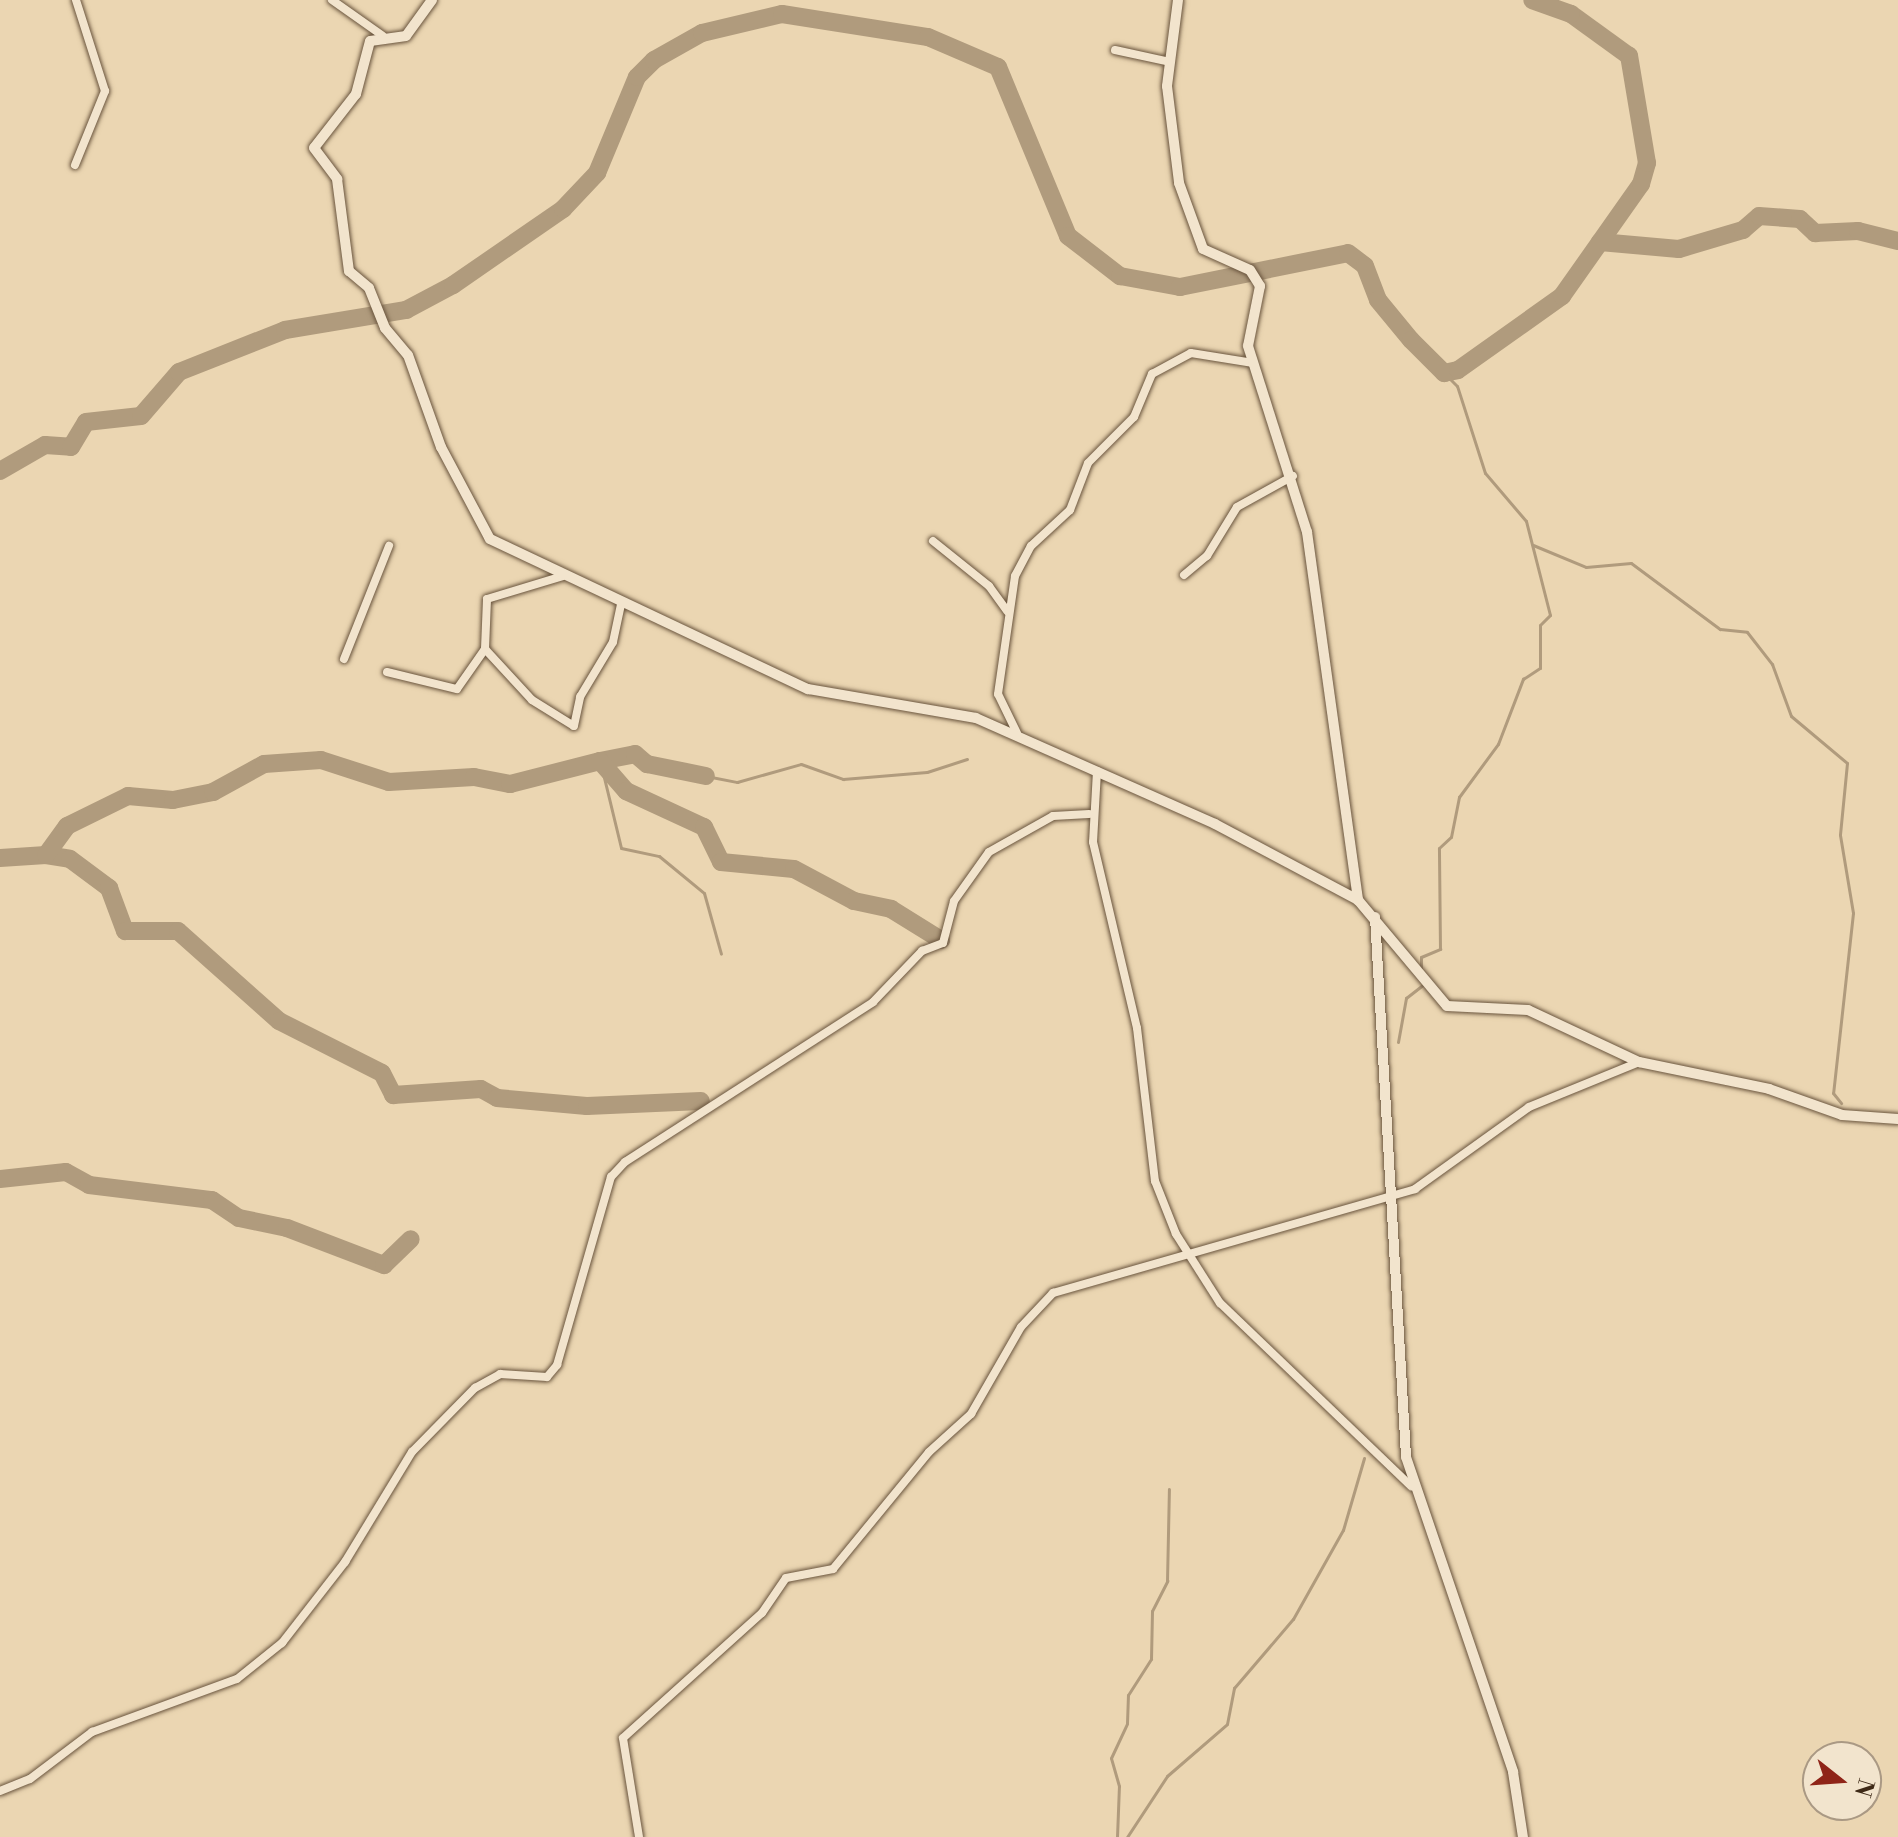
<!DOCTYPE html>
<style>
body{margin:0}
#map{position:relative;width:1898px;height:1837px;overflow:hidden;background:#ebd6b2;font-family:"Libre Bodoni",serif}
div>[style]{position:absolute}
.stream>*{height:3px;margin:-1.5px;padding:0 1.5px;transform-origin:1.5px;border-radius:1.5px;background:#b09b7d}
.river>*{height:18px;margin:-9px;padding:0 9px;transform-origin:9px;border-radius:9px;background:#b09b7d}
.roads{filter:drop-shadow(0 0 2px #69543d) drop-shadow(0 0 2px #69543d)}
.minor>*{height:8px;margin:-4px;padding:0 4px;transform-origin:4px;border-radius:4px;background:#f2e4cd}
.tertiary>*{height:10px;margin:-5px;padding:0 5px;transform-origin:5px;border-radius:5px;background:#f2e4cd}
span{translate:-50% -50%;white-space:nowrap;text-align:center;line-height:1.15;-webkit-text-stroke:7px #f2e4cd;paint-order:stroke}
.north{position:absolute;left:1802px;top:1741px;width:80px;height:80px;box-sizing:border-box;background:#f2e4cd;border:2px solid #aa9984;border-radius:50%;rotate:107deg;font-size:22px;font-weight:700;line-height:32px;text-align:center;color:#3e2916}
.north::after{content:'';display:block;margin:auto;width:28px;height:36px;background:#8f2418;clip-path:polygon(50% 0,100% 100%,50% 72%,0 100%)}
</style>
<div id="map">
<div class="stream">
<i style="left:1533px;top:545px;width:57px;rotate:22.5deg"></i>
<i style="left:1586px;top:567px;width:45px;rotate:-5.1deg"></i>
<i style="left:1631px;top:563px;width:111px;rotate:36.6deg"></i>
<i style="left:1720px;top:629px;width:27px;rotate:6deg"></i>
<i style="left:1747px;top:632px;width:41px;rotate:52deg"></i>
<i style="left:1772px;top:664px;width:55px;rotate:69.9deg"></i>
<i style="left:1791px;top:716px;width:73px;rotate:40deg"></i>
<i style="left:1847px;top:763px;width:72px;rotate:95.6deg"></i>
<i style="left:1840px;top:835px;width:79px;rotate:80.5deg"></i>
<i style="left:1853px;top:913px;width:181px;rotate:96.3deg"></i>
<i style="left:1833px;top:1093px;width:13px;rotate:51deg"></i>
<i style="left:600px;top:761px;width:89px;rotate:76.4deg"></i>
<i style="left:621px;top:848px;width:39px;rotate:12deg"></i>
<i style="left:659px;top:856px;width:58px;rotate:39.4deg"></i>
<i style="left:704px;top:893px;width:63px;rotate:74.4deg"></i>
<i style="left:706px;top:776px;width:32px;rotate:11deg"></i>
<i style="left:737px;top:782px;width:66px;rotate:-15.7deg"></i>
<i style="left:801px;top:764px;width:45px;rotate:19.7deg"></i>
<i style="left:843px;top:779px;width:84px;rotate:-4.8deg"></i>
<i style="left:927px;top:772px;width:42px;rotate:-18deg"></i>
<i style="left:1421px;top:968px;width:11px;rotate:-90deg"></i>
<i style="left:1421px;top:957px;width:21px;rotate:-23deg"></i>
<i style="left:1440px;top:949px;width:101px;rotate:-90.6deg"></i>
<i style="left:1439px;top:848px;width:16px;rotate:-43deg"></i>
<i style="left:1451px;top:837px;width:41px;rotate:-78.7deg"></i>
<i style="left:1459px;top:797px;width:66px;rotate:-53.7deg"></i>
<i style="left:1498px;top:744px;width:70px;rotate:-69deg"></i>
<i style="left:1523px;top:679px;width:20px;rotate:-33deg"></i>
<i style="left:1540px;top:668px;width:43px;rotate:-90deg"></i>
<i style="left:1540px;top:625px;width:14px;rotate:-45deg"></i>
<i style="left:1550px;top:615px;width:97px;rotate:-104.3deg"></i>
<i style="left:1526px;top:521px;width:63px;rotate:-130.5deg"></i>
<i style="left:1485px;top:473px;width:91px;rotate:-107.8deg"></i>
<i style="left:1457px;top:386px;width:18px;rotate:-135deg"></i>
<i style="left:1398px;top:1042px;width:45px;rotate:-79.7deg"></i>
<i style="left:1406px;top:998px;width:24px;rotate:-38deg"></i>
<i style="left:1117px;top:1837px;width:51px;rotate:-87.8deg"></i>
<i style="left:1119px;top:1786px;width:29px;rotate:-106deg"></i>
<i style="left:1111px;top:1758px;width:38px;rotate:-65deg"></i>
<i style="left:1127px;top:1723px;width:28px;rotate:-88deg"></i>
<i style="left:1128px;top:1695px;width:43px;rotate:-57.4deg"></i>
<i style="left:1151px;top:1659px;width:48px;rotate:-88.8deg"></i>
<i style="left:1152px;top:1611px;width:34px;rotate:-63deg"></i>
<i style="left:1167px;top:1581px;width:92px;rotate:-88.8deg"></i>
<i style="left:1127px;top:1837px;width:73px;rotate:-56.7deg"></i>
<i style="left:1167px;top:1776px;width:79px;rotate:-40.9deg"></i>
<i style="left:1227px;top:1724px;width:37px;rotate:-79deg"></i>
<i style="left:1234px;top:1688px;width:91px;rotate:-49.5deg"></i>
<i style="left:1293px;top:1619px;width:102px;rotate:-60.7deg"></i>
<i style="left:1343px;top:1530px;width:75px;rotate:-73.7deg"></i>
</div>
<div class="river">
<i style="left:1600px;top:242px;width:79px;rotate:5.1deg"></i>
<i style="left:1679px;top:249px;width:67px;rotate:-16.5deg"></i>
<i style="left:1743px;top:230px;width:21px;rotate:-41deg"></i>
<i style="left:1759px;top:216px;width:41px;rotate:4.2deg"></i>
<i style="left:1800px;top:219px;width:21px;rotate:43deg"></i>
<i style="left:1815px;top:233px;width:43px;rotate:-2.7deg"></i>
<i style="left:1858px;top:231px;width:41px;rotate:14deg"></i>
<i style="left:0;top:471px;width:52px;rotate:-30deg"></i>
<i style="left:45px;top:445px;width:26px;rotate:4deg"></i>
<i style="left:71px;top:447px;width:29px;rotate:-59deg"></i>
<i style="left:86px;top:422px;width:55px;rotate:-6.2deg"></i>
<i style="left:141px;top:416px;width:58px;rotate:-49.2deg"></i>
<i style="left:179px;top:372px;width:114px;rotate:-21.6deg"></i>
<i style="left:285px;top:330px;width:123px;rotate:-9.4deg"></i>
<i style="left:406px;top:310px;width:53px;rotate:-28deg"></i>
<i style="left:453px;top:285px;width:134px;rotate:-34.6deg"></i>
<i style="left:563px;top:209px;width:50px;rotate:-46.6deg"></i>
<i style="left:597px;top:173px;width:104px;rotate:-67.4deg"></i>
<i style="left:637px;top:77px;width:24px;rotate:-45deg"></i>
<i style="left:654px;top:60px;width:55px;rotate:-29.4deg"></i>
<i style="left:702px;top:33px;width:82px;rotate:-13.4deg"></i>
<i style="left:782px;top:14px;width:148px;rotate:9deg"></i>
<i style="left:928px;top:37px;width:76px;rotate:23.2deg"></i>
<i style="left:998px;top:67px;width:183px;rotate:67.5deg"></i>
<i style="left:1068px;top:236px;width:66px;rotate:37.6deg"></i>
<i style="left:1120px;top:276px;width:61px;rotate:10.4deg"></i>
<i style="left:1180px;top:287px;width:171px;rotate:-11.4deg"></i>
<i style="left:1348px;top:253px;width:21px;rotate:37deg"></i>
<i style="left:1365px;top:266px;width:36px;rotate:69deg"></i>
<i style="left:1378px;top:300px;width:52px;rotate:50.5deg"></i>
<i style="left:1411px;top:340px;width:47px;rotate:45deg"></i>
<i style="left:1444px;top:373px;width:14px;rotate:-12deg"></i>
<i style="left:1458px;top:370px;width:128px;rotate:-35.4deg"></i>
<i style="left:1562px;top:296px;width:137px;rotate:-54.8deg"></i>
<i style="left:1641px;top:184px;width:22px;rotate:-74deg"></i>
<i style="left:1647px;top:163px;width:109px;rotate:-99.5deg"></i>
<i style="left:1629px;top:56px;width:72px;rotate:-144.1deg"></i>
<i style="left:1571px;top:14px;width:41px;rotate:-160.3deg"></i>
<i style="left:600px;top:761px;width:36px;rotate:-11deg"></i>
<i style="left:635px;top:754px;width:16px;rotate:40deg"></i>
<i style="left:647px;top:764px;width:60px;rotate:11.5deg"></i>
<i style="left:46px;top:855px;width:24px;rotate:9deg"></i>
<i style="left:70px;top:859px;width:49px;rotate:36.6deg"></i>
<i style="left:109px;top:888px;width:46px;rotate:69.6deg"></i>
<i style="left:125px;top:931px;width:53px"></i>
<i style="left:178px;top:931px;width:135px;rotate:41.7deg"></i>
<i style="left:279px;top:1021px;width:115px;rotate:26.8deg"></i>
<i style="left:382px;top:1073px;width:25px;rotate:63deg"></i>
<i style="left:393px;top:1095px;width:88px;rotate:-3.9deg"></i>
<i style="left:481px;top:1089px;width:18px;rotate:29deg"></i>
<i style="left:497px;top:1098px;width:90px;rotate:5.1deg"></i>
<i style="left:587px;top:1106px;width:114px;rotate:-2.5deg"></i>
<i style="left:0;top:858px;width:46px;rotate:-3.7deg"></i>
<i style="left:46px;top:855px;width:36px;rotate:-54deg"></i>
<i style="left:67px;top:826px;width:68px;rotate:-26.2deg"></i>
<i style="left:128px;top:796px;width:45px;rotate:5.1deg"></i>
<i style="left:173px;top:800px;width:41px;rotate:-11.3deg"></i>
<i style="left:213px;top:792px;width:58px;rotate:-28.8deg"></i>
<i style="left:264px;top:764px;width:57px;rotate:-4deg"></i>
<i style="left:321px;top:760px;width:71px;rotate:17.9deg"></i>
<i style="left:389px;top:782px;width:85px;rotate:-3.4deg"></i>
<i style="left:474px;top:777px;width:37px;rotate:11deg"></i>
<i style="left:510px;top:784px;width:93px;rotate:-14.3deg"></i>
<i style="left:600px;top:761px;width:40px;rotate:49deg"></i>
<i style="left:626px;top:791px;width:86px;rotate:24.8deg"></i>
<i style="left:704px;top:827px;width:39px;rotate:64deg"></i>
<i style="left:721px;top:862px;width:73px;rotate:5.5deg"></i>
<i style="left:794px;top:869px;width:68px;rotate:28.1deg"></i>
<i style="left:854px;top:901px;width:38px;rotate:12deg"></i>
<i style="left:891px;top:909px;width:59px;rotate:31.8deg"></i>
<i style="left:0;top:1179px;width:66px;rotate:-6.1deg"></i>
<i style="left:66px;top:1172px;width:26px;rotate:29deg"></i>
<i style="left:89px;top:1185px;width:124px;rotate:7deg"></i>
<i style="left:212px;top:1200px;width:32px;rotate:34deg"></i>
<i style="left:239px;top:1218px;width:49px;rotate:11.8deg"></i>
<i style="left:287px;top:1228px;width:104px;rotate:20.9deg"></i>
<i style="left:384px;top:1265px;width:37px;rotate:-44deg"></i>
</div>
<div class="roads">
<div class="minor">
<i style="left:332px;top:0;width:62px;rotate:35.2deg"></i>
<i style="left:1115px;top:50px;width:56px;rotate:12.3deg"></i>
<i style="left:75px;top:165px;width:80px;rotate:-67.9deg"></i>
<i style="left:105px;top:91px;width:96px;rotate:-107.7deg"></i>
<i style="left:933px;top:541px;width:72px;rotate:38.8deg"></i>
<i style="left:989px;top:586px;width:31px;rotate:54deg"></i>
<i style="left:1184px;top:575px;width:30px;rotate:-40deg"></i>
<i style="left:1207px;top:556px;width:57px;rotate:-58.5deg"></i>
<i style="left:1237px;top:507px;width:64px;rotate:-29deg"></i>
<i style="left:485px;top:649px;width:69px;rotate:47.3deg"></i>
<i style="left:532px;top:700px;width:49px;rotate:31.8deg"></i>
<i style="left:574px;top:726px;width:30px;rotate:-78deg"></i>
<i style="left:580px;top:697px;width:64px;rotate:-59deg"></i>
<i style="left:613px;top:642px;width:40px;rotate:-78deg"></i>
<i style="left:344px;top:659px;width:122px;rotate:-68.3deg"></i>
<i style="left:387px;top:672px;width:72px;rotate:13.7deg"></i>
<i style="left:457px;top:689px;width:49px;rotate:-55deg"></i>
<i style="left:485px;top:649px;width:50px;rotate:-87.7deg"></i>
<i style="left:487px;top:599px;width:79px;rotate:-16.8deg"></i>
<i style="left:1017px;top:733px;width:43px;rotate:-116deg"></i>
<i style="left:998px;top:694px;width:119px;rotate:-81.8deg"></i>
<i style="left:1015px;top:576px;width:34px;rotate:-62deg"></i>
<i style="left:1031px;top:546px;width:53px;rotate:-42.7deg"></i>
<i style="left:1070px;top:510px;width:50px;rotate:-69deg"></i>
<i style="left:1088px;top:463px;width:65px;rotate:-45deg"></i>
<i style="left:1134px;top:417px;width:47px;rotate:-67.3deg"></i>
<i style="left:1152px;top:374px;width:44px;rotate:-28.3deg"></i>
<i style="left:1191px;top:353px;width:63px;rotate:9.2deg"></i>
<i style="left:1097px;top:771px;width:71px;rotate:93.2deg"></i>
<i style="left:1093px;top:842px;width:191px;rotate:76.7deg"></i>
<i style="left:1137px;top:1028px;width:154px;rotate:83.3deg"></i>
<i style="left:1155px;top:1181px;width:57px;rotate:68.4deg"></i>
<i style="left:1176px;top:1234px;width:82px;rotate:57.5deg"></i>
<i style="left:1220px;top:1303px;width:265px;rotate:43.8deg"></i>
<i style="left:0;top:1791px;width:32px;rotate:-22deg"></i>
<i style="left:30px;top:1779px;width:78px;rotate:-37.2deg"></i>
<i style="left:92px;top:1732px;width:154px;rotate:-20.1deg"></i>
<i style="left:237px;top:1679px;width:58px;rotate:-38.7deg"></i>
<i style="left:282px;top:1643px;width:103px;rotate:-52.1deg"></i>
<i style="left:345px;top:1562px;width:129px;rotate:-58.7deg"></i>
<i style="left:412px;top:1452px;width:90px;rotate:-45.5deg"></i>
<i style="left:475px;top:1388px;width:29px;rotate:-29deg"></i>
<i style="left:500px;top:1374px;width:47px;rotate:3.7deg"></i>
<i style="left:547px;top:1377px;width:16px;rotate:-50deg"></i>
<i style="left:557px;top:1365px;width:196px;rotate:-74deg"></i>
<i style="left:611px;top:1177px;width:21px;rotate:-47deg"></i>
<i style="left:625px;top:1162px;width:295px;rotate:-32.8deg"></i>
<i style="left:873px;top:1002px;width:71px;rotate:-46.1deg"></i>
<i style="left:922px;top:951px;width:22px;rotate:-21deg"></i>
<i style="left:943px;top:943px;width:43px;rotate:-75.3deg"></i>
<i style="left:954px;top:901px;width:60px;rotate:-54.5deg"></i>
<i style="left:989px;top:852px;width:73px;rotate:-29.4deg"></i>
<i style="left:1053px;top:816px;width:36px;rotate:-3deg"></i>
<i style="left:639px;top:1837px;width:100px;rotate:-99.2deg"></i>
<i style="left:623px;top:1738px;width:187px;rotate:-42deg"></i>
<i style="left:762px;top:1613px;width:42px;rotate:-55.6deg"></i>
<i style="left:786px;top:1578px;width:48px;rotate:-10.8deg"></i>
<i style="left:833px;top:1569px;width:151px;rotate:-50.6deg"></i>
<i style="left:929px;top:1452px;width:57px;rotate:-42.1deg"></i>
<i style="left:971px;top:1414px;width:100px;rotate:-60.1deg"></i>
<i style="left:1021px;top:1327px;width:47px;rotate:-46.7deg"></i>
<i style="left:1053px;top:1293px;width:377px;rotate:-16deg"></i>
<i style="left:1415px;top:1189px;width:140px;rotate:-35.7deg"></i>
<i style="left:1529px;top:1107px;width:119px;rotate:-22.2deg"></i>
</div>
<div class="tertiary">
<i style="left:432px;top:0;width:44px;rotate:125.8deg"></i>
<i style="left:406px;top:36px;width:36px;rotate:172deg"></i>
<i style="left:370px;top:41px;width:55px;rotate:104.8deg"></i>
<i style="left:356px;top:94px;width:68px;rotate:127.9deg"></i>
<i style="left:314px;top:148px;width:39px;rotate:53deg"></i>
<i style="left:337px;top:179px;width:93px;rotate:82.6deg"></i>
<i style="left:349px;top:271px;width:26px;rotate:40deg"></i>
<i style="left:369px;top:288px;width:43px;rotate:68.2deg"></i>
<i style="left:385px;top:328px;width:35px;rotate:50deg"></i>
<i style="left:408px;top:355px;width:98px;rotate:70.3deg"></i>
<i style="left:441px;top:447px;width:104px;rotate:62deg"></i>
<i style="left:490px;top:539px;width:352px;rotate:25.3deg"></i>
<i style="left:808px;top:689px;width:170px;rotate:9.8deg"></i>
<i style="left:976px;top:718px;width:261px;rotate:23.9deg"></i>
<i style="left:1215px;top:824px;width:162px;rotate:28deg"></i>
<i style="left:1358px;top:900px;width:138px;rotate:50deg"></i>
<i style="left:1447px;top:1006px;width:81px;rotate:2.8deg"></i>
<i style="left:1528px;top:1010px;width:123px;rotate:25.1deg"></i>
<i style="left:1639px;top:1062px;width:133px;rotate:11.7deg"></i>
<i style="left:1769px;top:1089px;width:77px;rotate:19.6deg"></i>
<i style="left:1842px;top:1115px;width:56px;rotate:4.1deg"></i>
<i style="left:1178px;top:0;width:87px;rotate:97.3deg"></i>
<i style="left:1167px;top:86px;width:98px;rotate:82.9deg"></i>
<i style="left:1179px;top:183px;width:70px;rotate:70deg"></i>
<i style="left:1203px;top:249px;width:51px;rotate:24.1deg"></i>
<i style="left:1250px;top:270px;width:19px;rotate:58deg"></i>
<i style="left:1260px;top:286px;width:61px;rotate:101.3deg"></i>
<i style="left:1248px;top:346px;width:195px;rotate:72.4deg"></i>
<i style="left:1307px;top:532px;width:372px;rotate:82.1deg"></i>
<i style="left:1375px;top:917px;width:541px;rotate:86.71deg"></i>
<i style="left:1406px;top:1457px;width:333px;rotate:71.2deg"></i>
<i style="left:1513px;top:1772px;width:66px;rotate:81.3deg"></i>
</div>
</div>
<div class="north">N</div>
</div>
